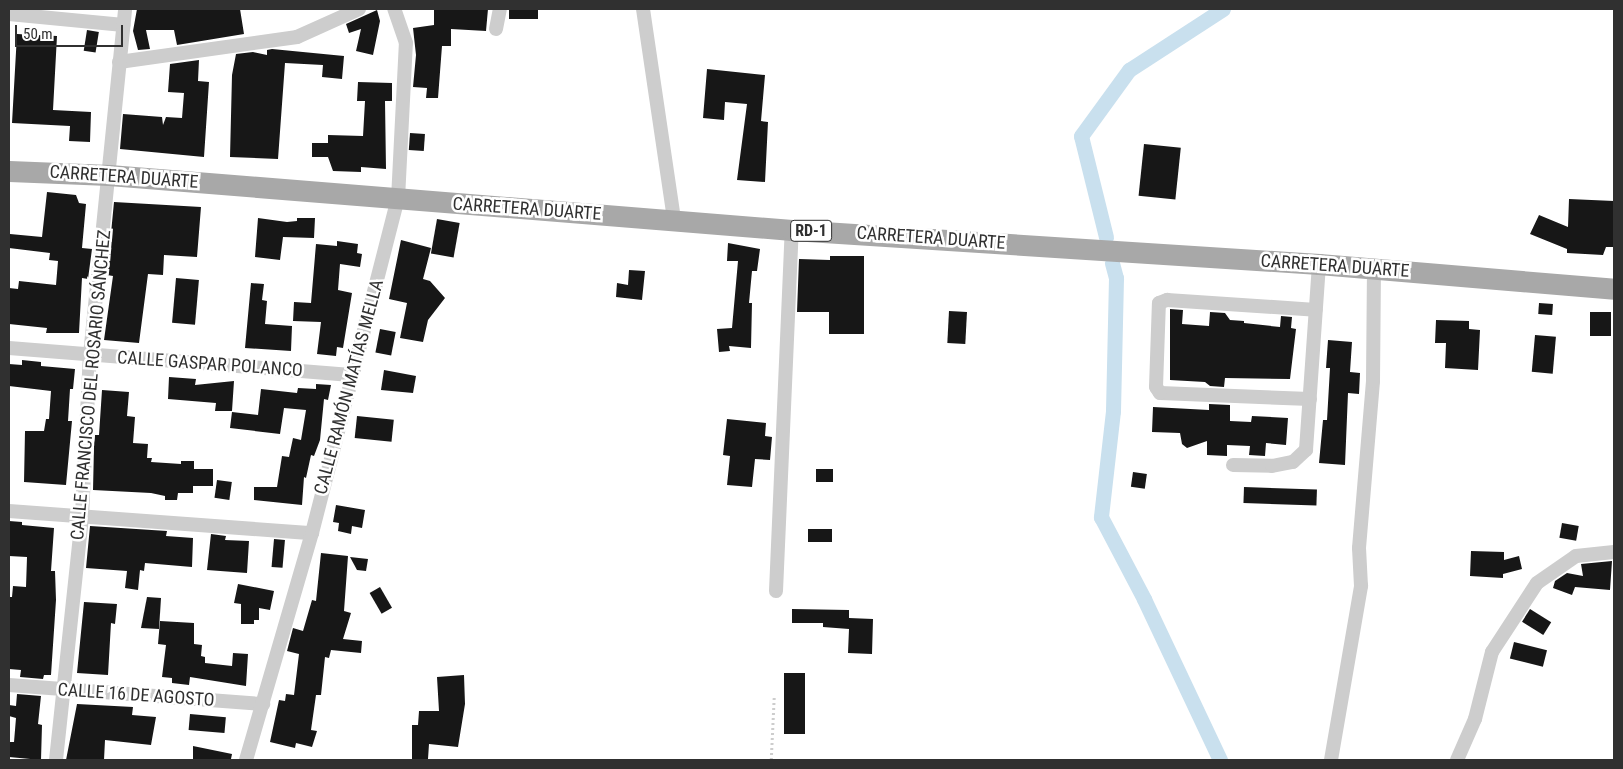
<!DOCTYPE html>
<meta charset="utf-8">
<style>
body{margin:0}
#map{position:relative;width:1623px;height:769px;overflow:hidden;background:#fff;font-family:"Roboto Condensed",sans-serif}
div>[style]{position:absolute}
.canal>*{height:15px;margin:-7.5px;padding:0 7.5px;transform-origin:7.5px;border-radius:7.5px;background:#c9e0ee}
.building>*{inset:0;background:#171717;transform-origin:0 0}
.path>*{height:2.5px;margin-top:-1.25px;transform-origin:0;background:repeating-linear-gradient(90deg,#cdcdcd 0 2.5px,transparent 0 5px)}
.street>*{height:14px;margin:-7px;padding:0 7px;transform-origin:7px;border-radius:7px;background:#cdcdcd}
.primary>*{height:21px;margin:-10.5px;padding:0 10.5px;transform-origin:10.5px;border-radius:10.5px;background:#a8a8a8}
span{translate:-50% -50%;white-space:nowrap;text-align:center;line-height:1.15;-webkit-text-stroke:5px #fff;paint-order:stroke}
.shield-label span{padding:1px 4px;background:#fff;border:1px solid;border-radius:4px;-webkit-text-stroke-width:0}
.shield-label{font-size:16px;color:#303030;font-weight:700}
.street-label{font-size:18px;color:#303030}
.frame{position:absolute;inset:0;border:10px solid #303030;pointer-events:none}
.scale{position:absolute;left:15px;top:25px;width:108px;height:22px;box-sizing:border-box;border:2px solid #303030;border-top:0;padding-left:6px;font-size:15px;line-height:18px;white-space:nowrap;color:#303030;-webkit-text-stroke:4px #fff;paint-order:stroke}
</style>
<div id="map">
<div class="canal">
<i style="left:1106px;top:237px;width:104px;rotate:-103.9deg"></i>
<i style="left:1081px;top:136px;width:82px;rotate:-54deg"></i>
<i style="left:1129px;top:70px;width:112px;rotate:-33deg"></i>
<i style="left:1112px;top:263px;width:16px;rotate:75deg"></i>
<i style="left:1116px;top:278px;width:133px;rotate:91.3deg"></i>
<i style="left:1113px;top:411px;width:107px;rotate:96.5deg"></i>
<i style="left:1101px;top:517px;width:93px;rotate:62.3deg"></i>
<i style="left:1144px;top:599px;width:178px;rotate:64.7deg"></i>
</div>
<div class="building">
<i style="clip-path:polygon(137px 9px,240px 9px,244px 34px,177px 45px,174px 30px,146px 30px,150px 49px,138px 50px,133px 31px)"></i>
<i style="clip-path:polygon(434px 9px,488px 9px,486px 31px,451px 29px,451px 46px,442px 46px,438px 98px,426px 98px,427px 88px,413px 87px,416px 55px,413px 28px,434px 25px)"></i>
<i style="left:509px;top:9px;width:29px;height:10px"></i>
<i style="clip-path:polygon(377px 10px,380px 21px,373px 55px,356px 51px,361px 29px,349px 33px,346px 24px)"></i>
<i style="left:87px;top:30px;width:12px;height:21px;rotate:9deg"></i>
<i style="clip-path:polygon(17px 34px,57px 36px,53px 110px,91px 112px,90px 142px,69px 141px,70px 126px,12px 123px)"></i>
<i style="clip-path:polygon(272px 49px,344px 56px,342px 79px,322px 77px,323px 65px,285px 63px,278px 159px,230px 157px,232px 75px,236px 54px,253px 52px,267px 55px,267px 50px)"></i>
<i style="clip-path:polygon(199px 60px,198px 81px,209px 82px,204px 157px,120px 149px,123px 114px,162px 117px,163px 125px,166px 117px,182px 118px,184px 93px,168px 92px,170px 64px)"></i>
<i style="clip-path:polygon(707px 69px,765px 75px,761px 121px,768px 122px,765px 182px,737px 180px,747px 104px,725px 102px,724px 120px,703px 118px)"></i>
<i style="clip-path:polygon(358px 82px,392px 83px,392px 101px,385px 101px,386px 169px,361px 167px,361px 172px,333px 171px,328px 157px,312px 157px,312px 143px,328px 143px,328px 135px,363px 136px,365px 101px,357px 101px)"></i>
<i style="left:410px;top:133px;width:15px;height:17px;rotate:4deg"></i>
<i style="left:1144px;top:144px;width:37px;height:52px;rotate:6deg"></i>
<i style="clip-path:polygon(47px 192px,76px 195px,79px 203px,86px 204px,82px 248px,92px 249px,88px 279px,82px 278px,79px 333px,46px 333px,47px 328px,9px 324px,9px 288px,18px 289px,19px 281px,56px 285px,58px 261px,49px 260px,50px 253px,9px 248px,10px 234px,42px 237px)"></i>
<i style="clip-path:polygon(1569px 199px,1614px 201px,1614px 247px,1606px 247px,1603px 255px,1567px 253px,1567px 249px,1530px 234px,1539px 215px,1568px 227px)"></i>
<i style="clip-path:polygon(114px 202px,201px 207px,197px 257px,164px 255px,163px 275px,148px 274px,139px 343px,104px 340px,113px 276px,107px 275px)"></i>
<i style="clip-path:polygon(258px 218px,287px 222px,297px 221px,297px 218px,315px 218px,314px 238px,283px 237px,280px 260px,255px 257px)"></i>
<i style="left:437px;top:219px;width:23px;height:35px;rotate:10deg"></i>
<i style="clip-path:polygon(401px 240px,431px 248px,423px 279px,430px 281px,445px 298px,428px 320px,423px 342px,400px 338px,407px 303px,389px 299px)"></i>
<i style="clip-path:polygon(337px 241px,358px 244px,357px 253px,362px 254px,360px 267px,340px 264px,338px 290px,352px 293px,343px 348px,337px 347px,336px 356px,317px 354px,321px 322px,293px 321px,294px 302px,311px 303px,316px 244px,337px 246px)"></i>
<i style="clip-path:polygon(728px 243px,760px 249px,757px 271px,752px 271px,749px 303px,752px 303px,751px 348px,729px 346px,730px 351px,719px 352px,717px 329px,732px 328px,738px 261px,727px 261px)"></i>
<i style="clip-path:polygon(830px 256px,864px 256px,864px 334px,829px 334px,829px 312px,797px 312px,799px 259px,830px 260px)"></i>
<i style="clip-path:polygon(629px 270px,645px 271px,642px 300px,616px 297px,617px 283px,628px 285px)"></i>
<i style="left:176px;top:278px;width:23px;height:45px;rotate:5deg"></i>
<i style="clip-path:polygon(251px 283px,264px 284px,262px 300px,267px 301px,265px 324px,292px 326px,291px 351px,245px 348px)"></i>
<i style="left:1539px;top:303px;width:14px;height:11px;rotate:4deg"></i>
<i style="clip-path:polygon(1170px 309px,1183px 310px,1182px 324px,1209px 326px,1210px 312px,1225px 313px,1230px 320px,1244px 321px,1244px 323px,1280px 327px,1281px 316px,1292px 317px,1291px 328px,1296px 329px,1290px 379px,1225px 378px,1224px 387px,1210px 386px,1205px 382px,1170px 380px)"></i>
<i style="left:949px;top:311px;width:18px;height:32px;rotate:3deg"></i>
<i style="left:1590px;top:312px;width:21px;height:24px"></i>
<i style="clip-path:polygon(1436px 320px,1469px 321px,1469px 329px,1480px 330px,1478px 370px,1445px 368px,1446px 343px,1435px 343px)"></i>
<i style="left:380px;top:329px;width:16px;height:24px;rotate:11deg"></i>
<i style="left:1535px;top:335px;width:21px;height:37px;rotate:5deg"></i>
<i style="clip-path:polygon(1328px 340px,1352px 342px,1350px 372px,1360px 373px,1359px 394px,1348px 393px,1345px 465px,1319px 463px,1323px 420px,1327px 420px,1330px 368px,1326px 368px)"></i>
<i style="clip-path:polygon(22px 360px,41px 362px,41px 366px,75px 369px,73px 389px,70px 389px,68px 421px,72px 421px,66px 485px,24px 482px,25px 431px,44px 431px,46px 419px,49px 419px,51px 391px,9px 386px,9px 364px,22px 365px)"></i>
<i style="clip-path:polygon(384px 370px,416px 376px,413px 393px,381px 390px)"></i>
<i style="clip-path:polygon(169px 377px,196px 379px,195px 385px,234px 381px,232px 411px,215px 411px,216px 403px,168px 399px)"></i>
<i style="clip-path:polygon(316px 384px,331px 385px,328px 400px,324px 399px,320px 440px,314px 456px,311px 455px,306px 478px,304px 477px,302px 505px,254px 500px,254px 487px,277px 487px,282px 456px,289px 457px,293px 438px,301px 440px,306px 410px,284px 408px,280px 434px,230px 428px,232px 412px,258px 415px,261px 389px,297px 393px,298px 388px,316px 389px)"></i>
<i style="clip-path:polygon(102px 390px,129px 392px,127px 416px,135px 417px,133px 443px,148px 444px,147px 458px,152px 458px,151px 462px,181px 464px,181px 461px,194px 461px,194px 469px,213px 469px,213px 486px,193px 486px,193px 493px,178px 493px,177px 500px,165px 500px,165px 496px,151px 493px,93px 490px,94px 446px,95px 435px,99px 435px)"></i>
<i style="clip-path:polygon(1209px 404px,1230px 405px,1230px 421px,1251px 422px,1252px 416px,1288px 418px,1286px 445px,1266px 443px,1265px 456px,1249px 455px,1250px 446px,1227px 445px,1227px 456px,1207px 455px,1207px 441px,1187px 448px,1182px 444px,1180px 433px,1152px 432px,1153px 407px,1209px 410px)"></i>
<i style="left:357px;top:416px;width:37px;height:22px;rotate:6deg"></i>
<i style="clip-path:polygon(727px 419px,766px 423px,765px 436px,772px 437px,770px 460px,755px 459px,752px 487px,727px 485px,730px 456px,723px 455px)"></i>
<i style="left:816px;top:469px;width:17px;height:13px"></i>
<i style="left:1133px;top:472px;width:14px;height:15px;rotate:8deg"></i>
<i style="left:217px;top:480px;width:15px;height:18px;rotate:8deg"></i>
<i style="left:1244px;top:487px;width:73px;height:16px;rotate:2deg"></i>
<i style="clip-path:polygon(336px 505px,365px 510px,362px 528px,352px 526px,351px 534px,338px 531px,339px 523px,333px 522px)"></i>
<i style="clip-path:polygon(9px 521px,22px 522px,22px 525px,54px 528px,51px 571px,55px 571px,56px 600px,51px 675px,44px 675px,43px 679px,20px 677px,21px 670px,9px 669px,9px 597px,12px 597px,13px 586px,26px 587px,27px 557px,9px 556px)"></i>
<i style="left:1562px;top:523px;width:17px;height:15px;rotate:10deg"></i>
<i style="clip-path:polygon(90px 526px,167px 531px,166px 536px,193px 538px,192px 567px,145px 563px,144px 571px,140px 570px,138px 590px,125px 588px,127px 571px,86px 568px)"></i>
<i style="left:808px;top:529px;width:24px;height:13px"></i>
<i style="clip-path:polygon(211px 534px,226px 536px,225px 540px,249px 541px,247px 573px,207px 570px)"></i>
<i style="left:274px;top:539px;width:11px;height:28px;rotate:5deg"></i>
<i style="clip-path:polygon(1471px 551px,1504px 552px,1504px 560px,1519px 556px,1522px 569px,1503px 574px,1503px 578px,1470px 576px)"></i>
<i style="clip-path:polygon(321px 553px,348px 556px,344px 611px,351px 613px,343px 639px,362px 641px,361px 653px,331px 650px,329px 658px,325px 657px,321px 695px,316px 695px,311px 730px,317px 731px,312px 747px,296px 743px,295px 748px,270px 742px,279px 700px,285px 701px,286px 694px,294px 695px,299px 654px,287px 651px,293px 628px,303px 631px,312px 600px,316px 601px)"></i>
<i style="clip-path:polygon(350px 557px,368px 559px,366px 571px,357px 570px)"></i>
<i style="clip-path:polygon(1612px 561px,1610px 590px,1575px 587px,1572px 595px,1553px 588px,1555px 581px,1567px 573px,1583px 576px,1581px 564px)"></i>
<i style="clip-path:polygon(238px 584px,274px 591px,270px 610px,259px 608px,259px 620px,254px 620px,254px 624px,241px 624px,241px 604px,234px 603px)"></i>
<i style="left:380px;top:587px;width:24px;height:12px;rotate:60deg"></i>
<i style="clip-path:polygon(147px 597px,161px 598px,159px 629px,141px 628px)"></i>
<i style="clip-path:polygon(84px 602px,117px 604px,115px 624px,111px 623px,108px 675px,77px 673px)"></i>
<i style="clip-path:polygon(792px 609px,849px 610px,849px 618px,873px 619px,872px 654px,848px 653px,849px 629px,823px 627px,823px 623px,792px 623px)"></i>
<i style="left:1530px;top:609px;width:25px;height:15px;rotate:32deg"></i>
<i style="clip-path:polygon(160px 621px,194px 623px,194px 644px,202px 645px,201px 656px,205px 657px,205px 663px,232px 666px,233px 653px,248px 654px,246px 686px,190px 677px,189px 685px,172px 683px,172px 678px,162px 677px,166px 645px,158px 644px)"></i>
<i style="left:1514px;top:642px;width:34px;height:17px;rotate:14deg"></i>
<i style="left:784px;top:673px;width:21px;height:61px"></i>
<i style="clip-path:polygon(464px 675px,465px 704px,458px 747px,429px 744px,428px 759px,412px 759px,412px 725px,418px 725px,419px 711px,439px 711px,437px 677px)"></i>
<i style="clip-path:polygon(17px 694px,41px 696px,38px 724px,42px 725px,41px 760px,9px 757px,9px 742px,14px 742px,16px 718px,9px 716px,9px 705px,16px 706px)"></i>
<i style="clip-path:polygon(77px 704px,133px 707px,132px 715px,156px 717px,151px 745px,105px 740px,104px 760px,66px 760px)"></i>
<i style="left:190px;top:714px;width:36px;height:16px;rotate:5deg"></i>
<i style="clip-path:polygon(193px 746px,232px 754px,231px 759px,193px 760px)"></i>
</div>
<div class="path">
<i style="left:771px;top:760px;width:63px;rotate:-87.3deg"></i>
</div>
<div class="street">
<i style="left:643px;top:9px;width:213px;rotate:81.6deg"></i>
<i style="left:9px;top:14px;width:115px;rotate:5.5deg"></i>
<i style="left:496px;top:29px;width:20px;rotate:-79deg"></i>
<i style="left:119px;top:62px;width:180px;rotate:-8deg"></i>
<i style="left:297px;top:37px;width:68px;rotate:-24.3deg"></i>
<i style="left:9px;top:348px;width:343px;rotate:4.5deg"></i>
<i style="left:1310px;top:399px;width:150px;rotate:-177.7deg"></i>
<i style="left:1160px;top:393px;width:7px;rotate:-124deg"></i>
<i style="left:1156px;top:387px;width:84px;rotate:-88deg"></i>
<i style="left:1159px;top:303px;width:9px;rotate:-21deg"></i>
<i style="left:1167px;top:300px;width:149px;rotate:3.8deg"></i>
<i style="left:1233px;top:465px;width:39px;rotate:1deg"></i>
<i style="left:1272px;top:466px;width:21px;rotate:-11deg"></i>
<i style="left:1293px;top:462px;width:18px;rotate:-43deg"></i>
<i style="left:1306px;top:450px;width:186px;rotate:-86deg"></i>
<i style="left:9px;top:511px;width:304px;rotate:4.2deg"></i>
<i style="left:776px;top:591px;width:361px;rotate:-87.5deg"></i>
<i style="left:9px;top:685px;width:255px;rotate:4.3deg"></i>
<i style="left:56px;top:760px;width:245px;rotate:-83.9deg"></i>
<i style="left:82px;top:516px;width:161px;rotate:-87.2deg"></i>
<i style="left:90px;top:355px;width:348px;rotate:-84.2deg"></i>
<i style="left:246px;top:760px;width:236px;rotate:-73.8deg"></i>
<i style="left:312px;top:533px;width:345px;rotate:-75.6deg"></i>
<i style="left:398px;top:199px;width:156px;rotate:-87.1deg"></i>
<i style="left:406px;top:43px;width:36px;rotate:-109deg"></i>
<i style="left:1331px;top:760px;width:177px;rotate:-80.2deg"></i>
<i style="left:1361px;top:586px;width:38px;rotate:-93deg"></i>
<i style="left:1359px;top:548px;width:168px;rotate:-85.2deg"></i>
<i style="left:1373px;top:381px;width:112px;rotate:-89.5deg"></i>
<i style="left:1457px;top:760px;width:45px;rotate:-66.3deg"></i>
<i style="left:1475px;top:719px;width:69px;rotate:-75.8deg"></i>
<i style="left:1492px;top:652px;width:82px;rotate:-56.9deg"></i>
<i style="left:1537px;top:583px;width:47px;rotate:-34.7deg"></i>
<i style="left:1576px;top:556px;width:38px;rotate:-6deg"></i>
</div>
<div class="primary">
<i style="left:9px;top:171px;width:100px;rotate:2.3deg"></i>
<i style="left:109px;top:175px;width:685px;rotate:4.6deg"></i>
<i style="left:792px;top:230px;width:528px;rotate:3.69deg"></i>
<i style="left:1319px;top:264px;width:296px;rotate:4.8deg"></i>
</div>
<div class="shield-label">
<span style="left:811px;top:231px">RD-1</span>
</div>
<div class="street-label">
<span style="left:124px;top:177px;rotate:4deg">CARRETERA DUARTE</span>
<span style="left:527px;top:209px;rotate:4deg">CARRETERA DUARTE</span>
<span style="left:931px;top:238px;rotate:4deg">CARRETERA DUARTE</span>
<span style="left:1335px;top:266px;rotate:4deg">CARRETERA DUARTE</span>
<span style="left:210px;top:364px;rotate:4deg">CALLE GASPAR POLANCO</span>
<span style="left:91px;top:385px;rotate:-85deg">CALLE FRANCISCO DEL ROSARIO SÁNCHEZ</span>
<span style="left:349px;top:387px;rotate:-75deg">CALLE RAMÓN MATÍAS MELLA</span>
<span style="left:136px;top:695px;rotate:4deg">CALLE 16 DE AGOSTO</span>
</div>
<div class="frame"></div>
<div class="scale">50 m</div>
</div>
